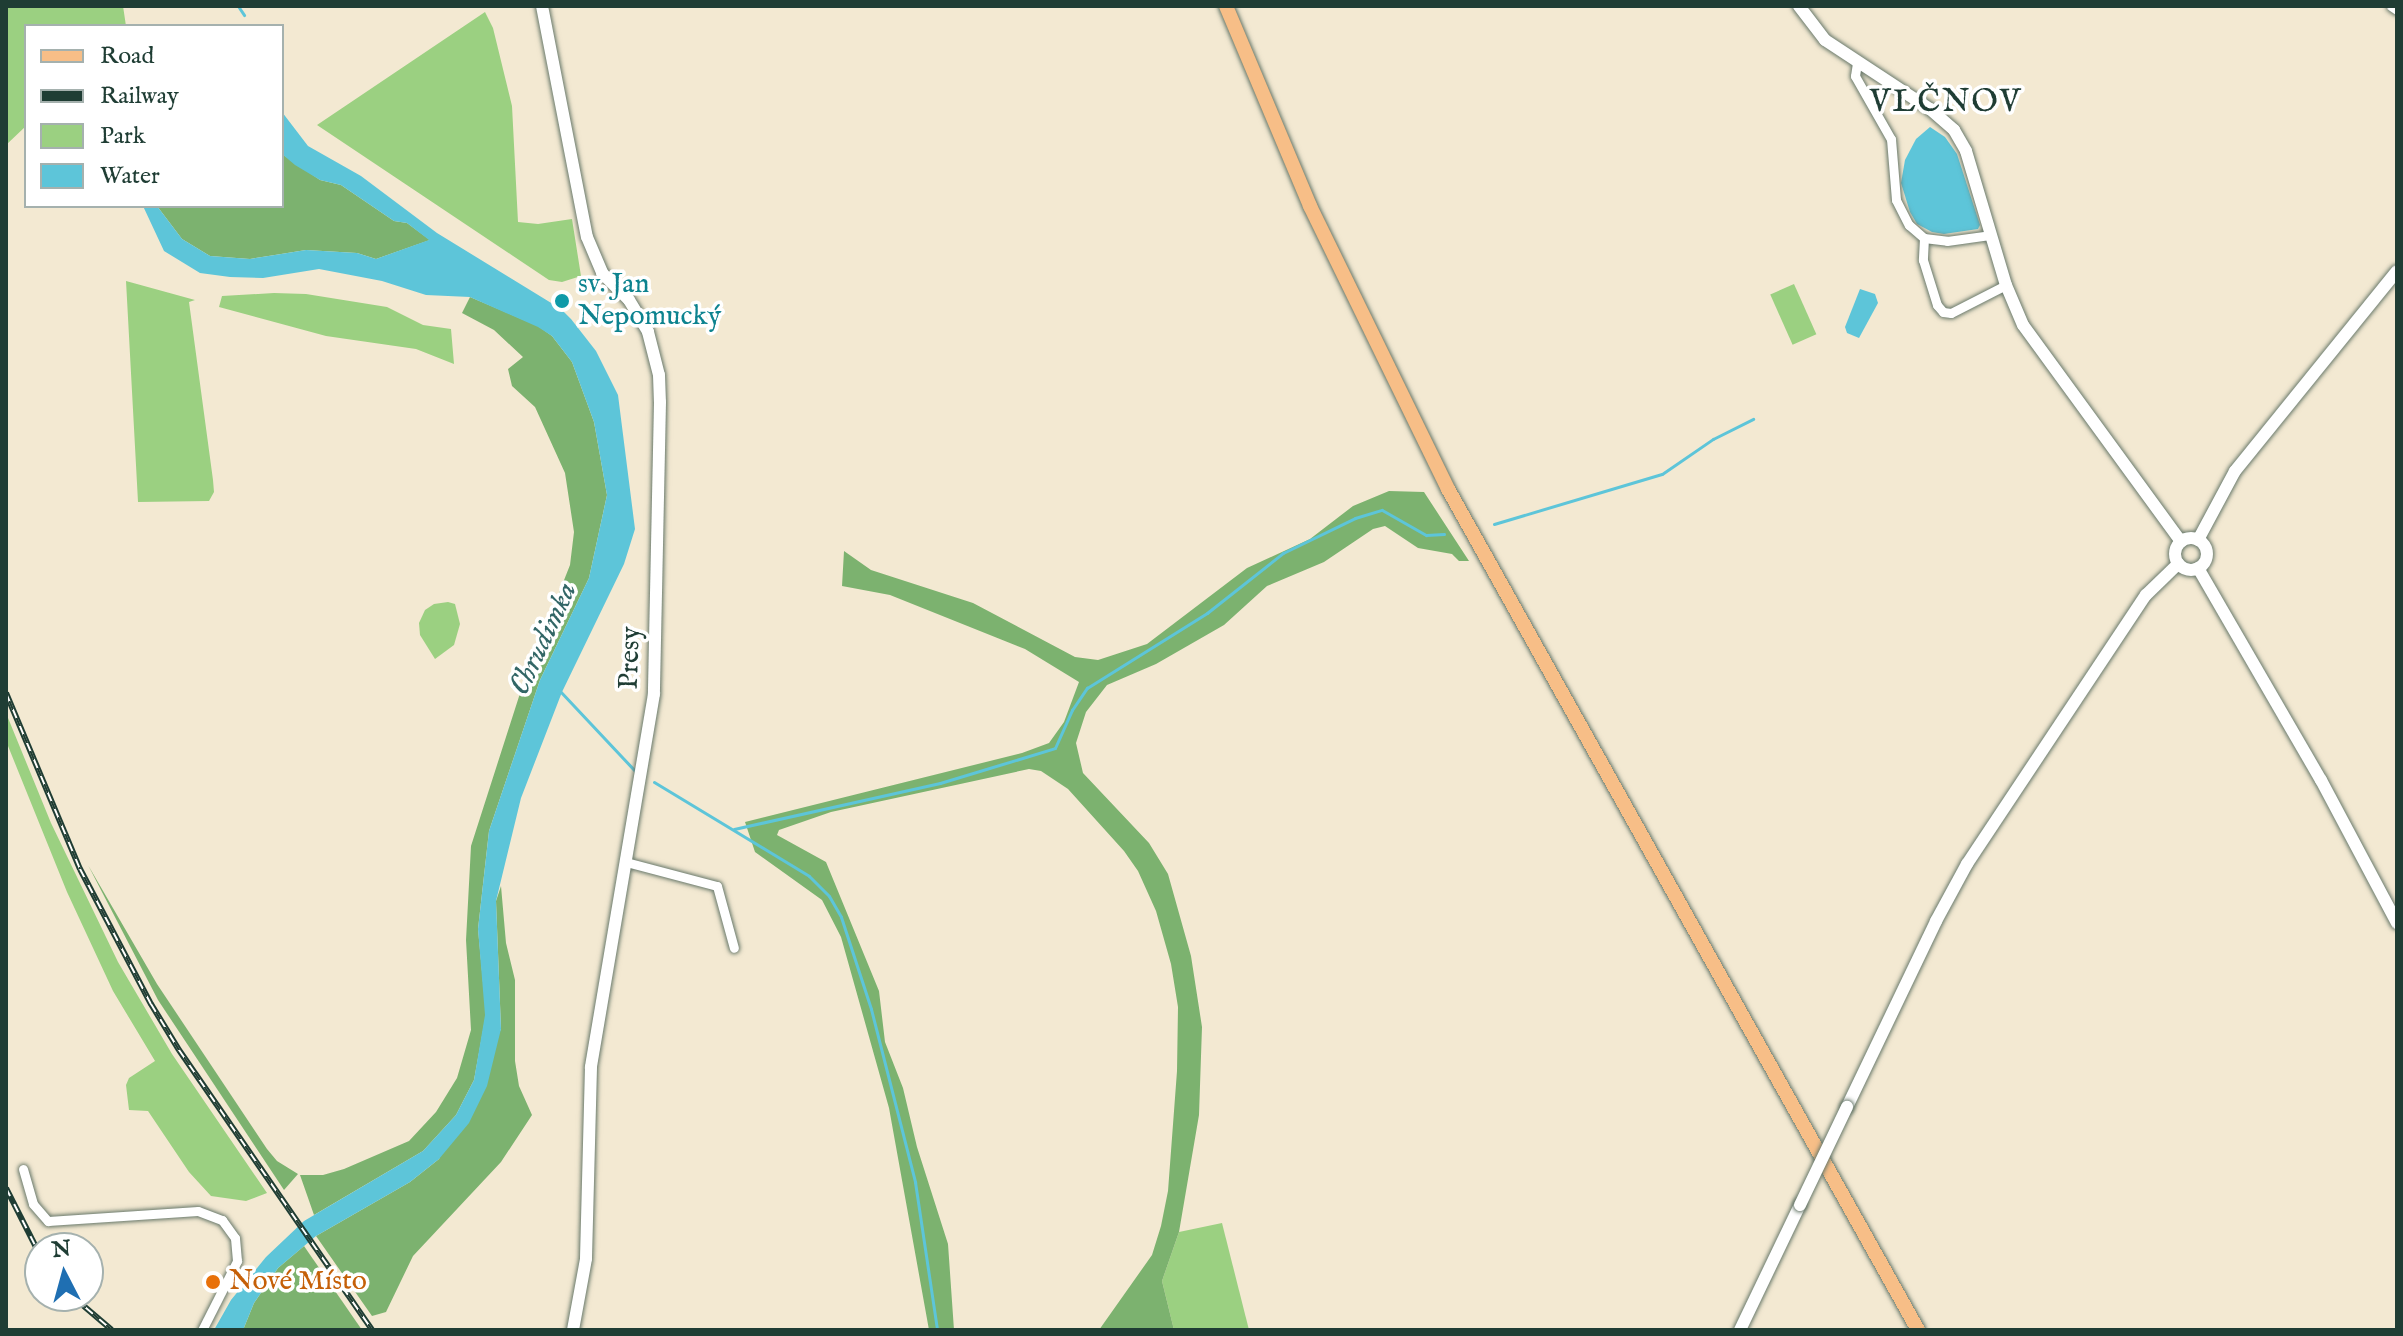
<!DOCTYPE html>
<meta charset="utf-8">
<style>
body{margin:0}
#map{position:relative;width:2403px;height:1336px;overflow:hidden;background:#f3e9d2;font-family:"IM FELL English",serif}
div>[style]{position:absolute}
.green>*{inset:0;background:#9bd081;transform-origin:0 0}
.forest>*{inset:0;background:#7cb26f}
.water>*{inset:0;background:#5dc5d9}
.stream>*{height:3px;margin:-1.5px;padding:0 1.5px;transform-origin:1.5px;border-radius:1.5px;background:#5dc5d9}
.roads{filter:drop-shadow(0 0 2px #69796b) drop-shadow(0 0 2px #69796b)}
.minor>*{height:9px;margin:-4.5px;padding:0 4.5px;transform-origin:4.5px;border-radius:4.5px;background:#fff}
.tertiary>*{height:12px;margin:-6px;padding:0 6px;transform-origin:6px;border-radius:6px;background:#fff}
.tertiary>.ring{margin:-6px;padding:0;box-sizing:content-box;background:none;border:12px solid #fff;border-radius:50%}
.primary>*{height:14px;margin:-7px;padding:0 7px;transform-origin:7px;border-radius:7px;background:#f7be87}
.rail>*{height:6px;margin-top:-3px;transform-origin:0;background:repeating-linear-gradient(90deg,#fff 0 9px,#1f3d34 0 18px);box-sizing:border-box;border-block:2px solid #1f3d34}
.bridges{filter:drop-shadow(0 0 2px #69796b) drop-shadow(0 0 2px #69796b)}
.tertiary-bridge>*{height:12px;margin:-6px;padding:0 6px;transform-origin:6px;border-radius:6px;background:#fff}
.dots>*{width:22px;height:22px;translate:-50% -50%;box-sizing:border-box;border:4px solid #fff;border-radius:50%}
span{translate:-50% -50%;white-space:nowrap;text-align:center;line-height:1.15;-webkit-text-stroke:7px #fff;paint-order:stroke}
.culture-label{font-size:28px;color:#0d838f}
.left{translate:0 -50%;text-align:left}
.street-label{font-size:28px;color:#1f3d34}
.food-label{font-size:28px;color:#c56008}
.water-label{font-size:30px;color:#326666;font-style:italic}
.quarter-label{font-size:32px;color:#1f3d34;letter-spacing:2px}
.frame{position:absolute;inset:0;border:8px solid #1f3d34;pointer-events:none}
.legend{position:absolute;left:24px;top:24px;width:260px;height:184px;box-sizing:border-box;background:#fff;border:2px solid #a5b1ae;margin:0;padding:10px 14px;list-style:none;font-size:24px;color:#1f3d34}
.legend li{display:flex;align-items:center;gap:16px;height:40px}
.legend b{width:40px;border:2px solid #a5b1ae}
.north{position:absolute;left:24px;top:1232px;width:80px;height:80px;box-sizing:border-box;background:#fff;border:2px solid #a5b1ae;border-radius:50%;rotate:354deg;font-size:22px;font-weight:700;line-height:32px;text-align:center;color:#1f3d34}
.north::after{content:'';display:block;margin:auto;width:28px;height:36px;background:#1f6fb2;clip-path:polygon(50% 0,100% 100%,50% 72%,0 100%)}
</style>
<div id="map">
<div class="green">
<i style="clip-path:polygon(6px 6px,123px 6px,126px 26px,26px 26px,26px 126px,6px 145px)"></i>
<i style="clip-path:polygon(485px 12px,493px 28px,512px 106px,518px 222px,538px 224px,572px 219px,581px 276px,562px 282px,549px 280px,317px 125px)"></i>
<i style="clip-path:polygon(126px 281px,195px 300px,189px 302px,213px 480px,214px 492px,209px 501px,138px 502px)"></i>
<i style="left:1794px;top:284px;width:55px;height:26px;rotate:66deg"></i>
<i style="clip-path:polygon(274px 293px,306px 294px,387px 307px,423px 325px,451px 329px,454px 364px,416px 349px,326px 336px,219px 307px,222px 296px)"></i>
<i style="clip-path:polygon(448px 602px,455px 604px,460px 624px,454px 645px,435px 659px,420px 635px,419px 623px,425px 610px,434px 604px)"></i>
<i style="clip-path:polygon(6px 713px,51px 823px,118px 962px,172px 1054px,267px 1193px,246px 1201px,211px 1196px,189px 1172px,148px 1111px,129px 1110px,126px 1085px,129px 1078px,155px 1061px,113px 991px,67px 892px,6px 741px)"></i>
<i style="clip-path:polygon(1222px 1223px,1249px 1330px,1174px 1330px,1162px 1281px,1179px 1232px)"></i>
</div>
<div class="forest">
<i style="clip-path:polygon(282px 154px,320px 180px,341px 185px,394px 221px,407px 223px,430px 240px,376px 259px,357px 253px,306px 250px,250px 259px,210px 256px,182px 239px,157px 206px,282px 206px)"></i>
<i style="clip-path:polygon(470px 297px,538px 326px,552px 336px,572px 362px,594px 422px,607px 495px,589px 578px,540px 680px,489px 831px,478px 929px,486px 1014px,474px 1080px,456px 1115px,423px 1151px,314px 1215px,300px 1175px,323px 1175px,344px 1169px,409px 1141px,436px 1112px,457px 1078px,471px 1030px,466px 940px,471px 846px,523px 684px,570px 565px,574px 532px,565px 473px,535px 407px,512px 386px,508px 369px,523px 357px,494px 330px,462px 313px)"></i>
<i style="clip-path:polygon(1389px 491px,1424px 492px,1469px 561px,1459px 561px,1452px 554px,1418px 548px,1385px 526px,1373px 529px,1324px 562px,1267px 586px,1224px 625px,1156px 664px,1107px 685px,1086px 712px,1076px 743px,1083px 773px,1149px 843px,1168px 874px,1191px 956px,1202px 1027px,1199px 1115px,1179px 1232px,1162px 1281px,1174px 1330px,1099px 1330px,1152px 1255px,1161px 1226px,1168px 1191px,1177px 1071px,1178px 1007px,1171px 964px,1156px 911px,1138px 871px,1124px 851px,1068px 789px,1041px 771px,1029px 769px,831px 812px,779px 830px,777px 835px,826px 862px,879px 991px,885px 1042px,903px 1088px,917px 1147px,948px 1244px,954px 1330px,929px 1330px,889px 1108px,841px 937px,822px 900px,755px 852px,745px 822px,1022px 753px,1049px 743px,1064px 722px,1079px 682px,1025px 649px,890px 595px,842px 586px,844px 551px,871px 570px,973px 603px,1075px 657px,1098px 660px,1147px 644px,1247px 568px,1310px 539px,1353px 506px)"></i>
<i style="clip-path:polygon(88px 865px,157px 984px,267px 1149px,277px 1161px,298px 1174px,284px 1190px,158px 1000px)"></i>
<i style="clip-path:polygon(501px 886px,506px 943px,515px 980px,515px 1061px,519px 1086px,532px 1115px,501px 1162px,413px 1256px,386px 1312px,372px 1316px,316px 1236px,410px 1182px,439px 1159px,501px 1029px,496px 901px)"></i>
<i style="clip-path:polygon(304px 1246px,362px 1330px,243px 1330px,254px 1303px,278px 1268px)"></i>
</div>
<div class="water">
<i style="clip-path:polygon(282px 112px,308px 146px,361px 176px,437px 233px,561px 309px,571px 319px,596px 351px,618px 395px,635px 529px,624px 564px,562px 692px,521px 798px,496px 901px,501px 1029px,487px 1086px,469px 1123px,439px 1159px,410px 1182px,316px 1236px,278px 1268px,254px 1303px,243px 1330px,214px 1330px,231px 1300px,266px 1257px,304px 1221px,423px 1151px,456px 1115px,474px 1080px,485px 1015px,478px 929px,489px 831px,540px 680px,589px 578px,607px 495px,594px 422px,572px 362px,552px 336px,538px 327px,470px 297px,426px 295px,382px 281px,319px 269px,263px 278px,230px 277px,200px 273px,164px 251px,143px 206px,157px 206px,182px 239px,210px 256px,250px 259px,306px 250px,357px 253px,376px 259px,429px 240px,407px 223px,394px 221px,341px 185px,320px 180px,295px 165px,282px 154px)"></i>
<i style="clip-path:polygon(1930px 127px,1945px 137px,1957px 154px,1980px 225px,1978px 229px,1944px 234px,1932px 232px,1917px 224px,1910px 212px,1901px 183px,1905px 160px,1916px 139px)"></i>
<i style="clip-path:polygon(1860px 289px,1875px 294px,1878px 303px,1859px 338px,1847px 333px,1845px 327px)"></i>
</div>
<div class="stream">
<i style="left:238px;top:6px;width:11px;rotate:56deg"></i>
<i style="left:1494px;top:524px;width:175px;rotate:-16.6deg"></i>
<i style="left:1662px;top:474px;width:62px;rotate:-34.5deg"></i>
<i style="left:1713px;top:439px;width:45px;rotate:-26.6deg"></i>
<i style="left:559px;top:690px;width:112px;rotate:46.8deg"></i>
<i style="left:654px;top:782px;width:181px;rotate:31.2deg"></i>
<i style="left:809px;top:876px;width:28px;rotate:45deg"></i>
<i style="left:829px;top:896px;width:24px;rotate:60deg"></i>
<i style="left:841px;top:917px;width:97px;rotate:71.9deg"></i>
<i style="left:871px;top:1009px;width:179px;rotate:75.7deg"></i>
<i style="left:915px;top:1182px;width:150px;rotate:81.5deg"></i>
<i style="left:734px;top:829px;width:211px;rotate:-12.6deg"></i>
<i style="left:940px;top:783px;width:120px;rotate:-16.9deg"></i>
<i style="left:1055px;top:748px;width:42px;rotate:-65.9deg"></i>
<i style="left:1072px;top:710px;width:27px;rotate:-56deg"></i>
<i style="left:1087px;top:688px;width:142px;rotate:-32deg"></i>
<i style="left:1207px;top:613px;width:97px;rotate:-38.3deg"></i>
<i style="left:1283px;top:553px;width:80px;rotate:-25.9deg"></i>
<i style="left:1355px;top:518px;width:28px;rotate:-17deg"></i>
<i style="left:1382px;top:510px;width:51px;rotate:29.6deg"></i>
<i style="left:1426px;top:535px;width:18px;rotate:-3deg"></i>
</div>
<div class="roads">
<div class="minor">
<i style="left:2391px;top:6px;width:7px;rotate:34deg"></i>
<i style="left:1857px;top:63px;width:13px;rotate:99deg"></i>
<i style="left:1855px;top:76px;width:73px;rotate:60.3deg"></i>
<i style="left:1891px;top:139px;width:61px;rotate:85.3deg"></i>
<i style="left:1896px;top:200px;width:28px;rotate:63deg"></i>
<i style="left:1909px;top:225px;width:20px;rotate:41deg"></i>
<i style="left:1924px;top:238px;width:22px;rotate:93deg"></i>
<i style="left:1923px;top:260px;width:47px;rotate:72.7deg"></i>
<i style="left:1937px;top:305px;width:9px;rotate:49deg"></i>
<i style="left:1943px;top:312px;width:8px;rotate:7deg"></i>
<i style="left:1951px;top:313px;width:62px;rotate:-27deg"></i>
<i style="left:1924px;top:238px;width:23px;rotate:7deg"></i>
<i style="left:1947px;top:241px;width:43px;rotate:-7.9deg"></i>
<i style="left:626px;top:862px;width:94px;rotate:14.8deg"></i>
<i style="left:717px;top:886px;width:64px;rotate:74.7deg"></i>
<i style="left:23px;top:1169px;width:36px;rotate:74deg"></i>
<i style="left:33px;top:1204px;width:23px;rotate:49deg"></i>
<i style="left:48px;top:1221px;width:150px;rotate:-3.8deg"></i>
<i style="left:198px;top:1211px;width:26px;rotate:21deg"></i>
<i style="left:222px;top:1220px;width:22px;rotate:54deg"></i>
<i style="left:235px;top:1238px;width:23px;rotate:85deg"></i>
<i style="left:237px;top:1261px;width:77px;rotate:116.9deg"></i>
</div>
<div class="tertiary">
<i style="left:542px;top:6px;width:235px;rotate:79deg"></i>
<i style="left:587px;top:237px;width:39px;rotate:67deg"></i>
<i style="left:602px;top:273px;width:38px;rotate:45deg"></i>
<i style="left:629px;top:300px;width:37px;rotate:59deg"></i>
<i style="left:648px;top:332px;width:44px;rotate:75.7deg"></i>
<i style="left:659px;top:375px;width:27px;rotate:88deg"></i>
<i style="left:660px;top:402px;width:292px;rotate:91.2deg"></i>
<i style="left:654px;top:694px;width:378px;rotate:99.6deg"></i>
<i style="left:591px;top:1067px;width:192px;rotate:91.5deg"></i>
<i style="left:586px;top:1259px;width:72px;rotate:100.4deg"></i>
<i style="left:1799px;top:6px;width:43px;rotate:52.6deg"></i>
<i style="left:1825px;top:40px;width:126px;rotate:33.3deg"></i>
<i style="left:1930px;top:109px;width:32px;rotate:41deg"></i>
<i style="left:1954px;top:130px;width:24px;rotate:60deg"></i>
<i style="left:1966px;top:151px;width:140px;rotate:73.4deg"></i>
<i style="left:2006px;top:285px;width:43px;rotate:67deg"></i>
<i style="left:2023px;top:325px;width:268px;rotate:53.9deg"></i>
<i class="ring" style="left:2175px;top:538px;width:20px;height:20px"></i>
<i style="left:2198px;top:540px;width:78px;rotate:-61.8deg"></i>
<i style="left:2235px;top:471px;width:257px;rotate:-51deg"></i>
<i style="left:2198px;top:568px;width:245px;rotate:59.9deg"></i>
<i style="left:2321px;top:780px;width:162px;rotate:62deg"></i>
<i style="left:1847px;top:1107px;width:206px;rotate:-64.4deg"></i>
<i style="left:1936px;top:921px;width:65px;rotate:-61.5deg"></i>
<i style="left:1967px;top:864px;width:323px;rotate:-56.4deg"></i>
<i style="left:2146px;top:595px;width:45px;rotate:-44.1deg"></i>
<i style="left:1740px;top:1330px;width:139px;rotate:-64.4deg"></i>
</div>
<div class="primary">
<i style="left:1226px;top:6px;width:217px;rotate:67.2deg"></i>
<i style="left:1310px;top:206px;width:315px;rotate:64deg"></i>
<i style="left:1448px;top:489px;width:963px;rotate:60.8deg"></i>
</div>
</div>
<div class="rail">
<i style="left:6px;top:693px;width:191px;rotate:67.2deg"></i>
<i style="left:80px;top:869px;width:153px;rotate:62.3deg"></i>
<i style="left:151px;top:1004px;width:54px;rotate:58.7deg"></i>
<i style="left:179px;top:1050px;width:340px;rotate:55.4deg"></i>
<i style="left:6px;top:1188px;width:75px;rotate:63.1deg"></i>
<i style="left:72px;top:1296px;width:52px;rotate:40.4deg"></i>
</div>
<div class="bridges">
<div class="tertiary-bridge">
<i style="left:1800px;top:1205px;width:109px;rotate:-64.4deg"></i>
</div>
</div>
<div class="dots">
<i style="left:562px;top:301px;background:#0f9aa8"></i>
<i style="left:213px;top:1282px;background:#e8710a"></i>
</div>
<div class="culture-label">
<span class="left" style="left:578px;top:301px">sv. Jan<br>Nepomucký</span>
</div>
<div class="street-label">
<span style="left:631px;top:658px;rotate:-88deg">Presy</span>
</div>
<div class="food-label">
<span class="left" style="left:229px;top:1282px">Nové Místo</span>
</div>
<div class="water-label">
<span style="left:544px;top:639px;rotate:-65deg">Chrudimka</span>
</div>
<div class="quarter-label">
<span style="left:1946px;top:103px">VLČNOV</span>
</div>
<div class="frame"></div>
<ul class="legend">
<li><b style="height:10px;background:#f7be87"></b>Road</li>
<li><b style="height:10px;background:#1f3d34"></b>Railway</li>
<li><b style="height:22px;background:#9bd081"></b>Park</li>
<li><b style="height:22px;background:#5dc5d9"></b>Water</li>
</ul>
<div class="north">N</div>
</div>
